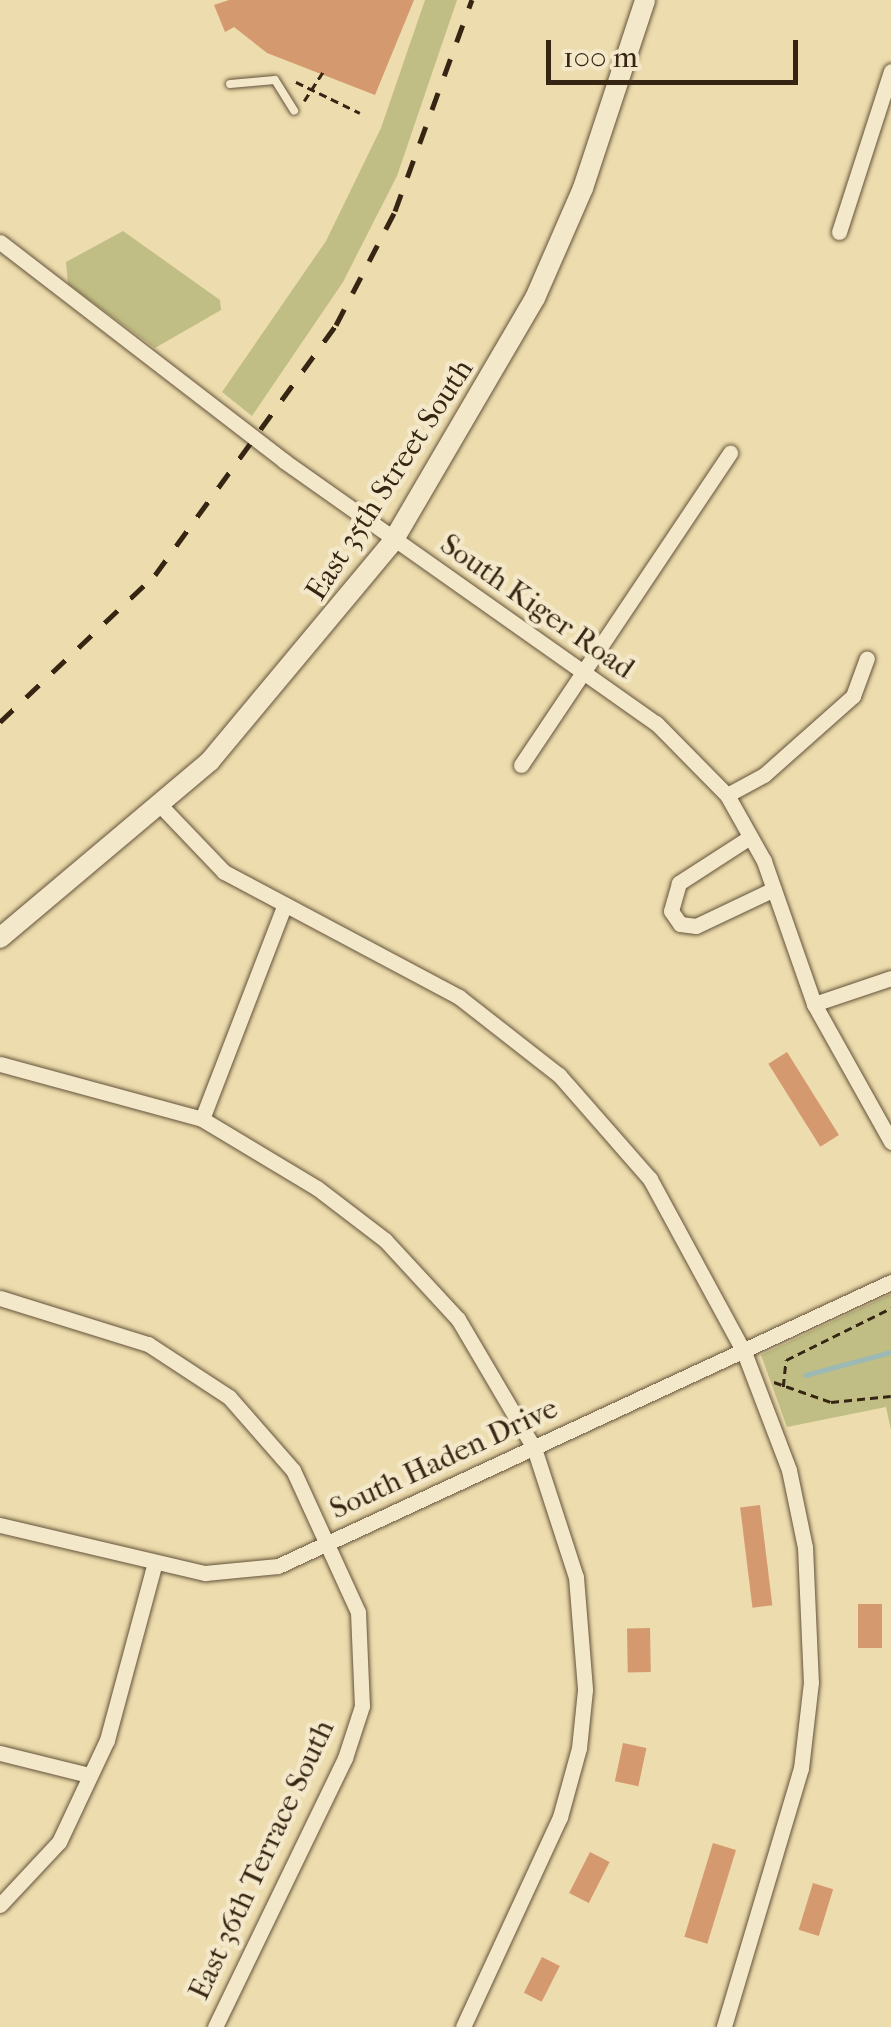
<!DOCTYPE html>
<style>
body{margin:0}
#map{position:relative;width:891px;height:2027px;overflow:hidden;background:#eddcad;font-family:"IM FELL French Canon",serif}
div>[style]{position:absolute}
.green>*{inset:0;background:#c0be84}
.stream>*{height:5px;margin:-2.5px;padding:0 2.5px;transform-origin:2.5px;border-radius:2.5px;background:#9db9b4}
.building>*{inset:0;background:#d5996f;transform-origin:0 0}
.path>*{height:2.5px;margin-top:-1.25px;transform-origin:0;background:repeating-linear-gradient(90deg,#372513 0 8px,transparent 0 13px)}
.roads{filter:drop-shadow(0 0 2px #64533a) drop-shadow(0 0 2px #64533a)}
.lane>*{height:8px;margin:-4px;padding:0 4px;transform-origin:4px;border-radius:4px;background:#f3e8ca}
.street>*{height:15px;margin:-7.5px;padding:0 7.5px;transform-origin:7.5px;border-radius:7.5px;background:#f3e8ca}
.secondary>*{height:20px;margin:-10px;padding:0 10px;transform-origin:10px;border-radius:10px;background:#f3e8ca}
.rail>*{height:5px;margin-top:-2.5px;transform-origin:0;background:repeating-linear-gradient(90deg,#372513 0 18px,transparent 0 36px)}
span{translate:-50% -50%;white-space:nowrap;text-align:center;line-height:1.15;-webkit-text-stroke:9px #f3e8ca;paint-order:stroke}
.street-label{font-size:30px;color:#372513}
.scale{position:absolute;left:546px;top:40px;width:252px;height:45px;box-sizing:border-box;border:5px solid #372513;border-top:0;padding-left:12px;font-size:30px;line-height:35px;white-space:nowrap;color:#372513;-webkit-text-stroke:8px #f3e8ca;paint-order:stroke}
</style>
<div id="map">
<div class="green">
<i style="clip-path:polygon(425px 0,457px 0,397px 176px,343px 282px,252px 416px,222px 392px,326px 241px,381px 128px)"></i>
<i style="clip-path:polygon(123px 231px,220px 300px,221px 310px,155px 348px,68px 284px,66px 262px)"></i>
<i style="clip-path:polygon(891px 1294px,891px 1430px,886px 1407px,787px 1427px,761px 1355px)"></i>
</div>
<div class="stream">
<i style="left:805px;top:1375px;width:89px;rotate:-15deg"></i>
</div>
<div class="building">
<i style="clip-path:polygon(229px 0,414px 0,375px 95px,267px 53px,234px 27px,225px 32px,214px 5px)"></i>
<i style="left:787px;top:1052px;width:98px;height:22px;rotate:58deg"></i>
<i style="left:760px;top:1505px;width:101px;height:20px;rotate:83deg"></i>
<i style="left:858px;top:1604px;width:24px;height:44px"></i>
<i style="left:650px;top:1628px;width:44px;height:23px;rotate:89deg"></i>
<i style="left:623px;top:1743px;width:24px;height:39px;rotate:12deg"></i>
<i style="left:713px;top:1843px;width:24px;height:98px;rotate:17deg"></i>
<i style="left:590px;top:1852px;width:22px;height:46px;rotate:27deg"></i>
<i style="left:813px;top:1883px;width:21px;height:49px;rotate:17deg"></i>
<i style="left:542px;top:1957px;width:20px;height:40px;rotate:27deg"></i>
</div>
<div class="path">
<i style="left:296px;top:82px;width:71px;rotate:25.8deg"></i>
<i style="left:304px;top:101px;width:37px;rotate:-57deg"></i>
<i style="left:774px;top:1382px;width:60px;rotate:19.3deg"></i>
<i style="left:831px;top:1402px;width:60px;rotate:-5.7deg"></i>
<i style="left:783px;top:1387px;width:27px;rotate:-84deg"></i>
<i style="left:786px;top:1360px;width:117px;rotate:-26.3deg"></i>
</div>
<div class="roads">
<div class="lane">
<i style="left:230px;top:84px;width:45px;rotate:-5.1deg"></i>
<i style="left:275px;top:80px;width:36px;rotate:58deg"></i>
</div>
<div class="street">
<i style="left:839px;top:232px;width:169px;rotate:-72.1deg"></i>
<i style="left:0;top:242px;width:359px;rotate:37.6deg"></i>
<i style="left:284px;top:461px;width:455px;rotate:35.2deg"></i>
<i style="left:656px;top:723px;width:101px;rotate:45.4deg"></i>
<i style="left:727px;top:795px;width:76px;rotate:60.7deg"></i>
<i style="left:764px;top:861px;width:151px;rotate:70.7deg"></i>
<i style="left:814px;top:1004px;width:158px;rotate:60.8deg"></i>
<i style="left:521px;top:765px;width:376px;rotate:-56.2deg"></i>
<i style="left:727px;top:795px;width:42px;rotate:-28.4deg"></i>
<i style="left:764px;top:775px;width:119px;rotate:-41.6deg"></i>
<i style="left:853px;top:696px;width:40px;rotate:-69.8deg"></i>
<i style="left:161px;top:806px;width:91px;rotate:46.3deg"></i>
<i style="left:224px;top:872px;width:266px;rotate:28deg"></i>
<i style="left:459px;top:997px;width:127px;rotate:38deg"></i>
<i style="left:559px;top:1075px;width:138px;rotate:48.8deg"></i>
<i style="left:650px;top:1179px;width:197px;rotate:61.5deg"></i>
<i style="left:744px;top:1352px;width:126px;rotate:69.1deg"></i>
<i style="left:789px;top:1470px;width:79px;rotate:78.3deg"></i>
<i style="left:805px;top:1547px;width:135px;rotate:87.5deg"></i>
<i style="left:811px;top:1682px;width:87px;rotate:96.6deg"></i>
<i style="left:801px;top:1768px;width:270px;rotate:106.6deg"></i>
<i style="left:750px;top:837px;width:85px;rotate:147.1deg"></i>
<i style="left:679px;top:883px;width:29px;rotate:106deg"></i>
<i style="left:671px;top:911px;width:16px;rotate:55deg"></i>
<i style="left:680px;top:924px;width:16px;rotate:7deg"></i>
<i style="left:696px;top:926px;width:86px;rotate:-25.4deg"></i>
<i style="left:814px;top:1004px;width:81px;rotate:-18.7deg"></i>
<i style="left:0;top:1064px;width:209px;rotate:15.2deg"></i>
<i style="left:202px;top:1119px;width:134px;rotate:31deg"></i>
<i style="left:317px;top:1188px;width:86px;rotate:37.4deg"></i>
<i style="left:385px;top:1240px;width:108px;rotate:47.3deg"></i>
<i style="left:458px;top:1319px;width:150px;rotate:59.5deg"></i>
<i style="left:534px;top:1448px;width:136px;rotate:72deg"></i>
<i style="left:576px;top:1577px;width:113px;rotate:85.4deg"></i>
<i style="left:585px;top:1690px;width:58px;rotate:95.9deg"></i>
<i style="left:579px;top:1748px;width:72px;rotate:105.4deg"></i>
<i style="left:560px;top:1817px;width:231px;rotate:114.8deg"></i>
<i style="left:202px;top:1119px;width:230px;rotate:-68.9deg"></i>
<i style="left:0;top:1298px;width:155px;rotate:17.3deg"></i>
<i style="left:148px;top:1344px;width:97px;rotate:33.2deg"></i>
<i style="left:229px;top:1397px;width:97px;rotate:48.8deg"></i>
<i style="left:293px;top:1470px;width:156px;rotate:65.4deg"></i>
<i style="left:358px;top:1612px;width:94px;rotate:87.6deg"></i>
<i style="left:362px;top:1706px;width:55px;rotate:108.1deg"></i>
<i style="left:345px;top:1758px;width:299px;rotate:115.8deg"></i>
<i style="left:0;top:1525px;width:211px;rotate:13.2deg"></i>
<i style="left:205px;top:1573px;width:73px;rotate:-5.5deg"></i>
<i style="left:278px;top:1566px;width:676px;rotate:-24.86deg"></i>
<i style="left:0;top:1753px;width:92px;rotate:13.9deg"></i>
<i style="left:0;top:1905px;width:86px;rotate:-46.9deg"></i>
<i style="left:59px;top:1842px;width:113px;rotate:-64.8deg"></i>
<i style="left:107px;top:1740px;width:184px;rotate:-74.9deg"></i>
</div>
<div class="secondary">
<i style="left:0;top:938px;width:275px;rotate:-40.1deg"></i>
<i style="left:210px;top:761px;width:286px;rotate:-50.2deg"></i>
<i style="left:393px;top:541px;width:281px;rotate:-59.7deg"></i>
<i style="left:535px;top:298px;width:120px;rotate:-66.4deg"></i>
<i style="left:583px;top:188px;width:198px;rotate:-71.7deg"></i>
</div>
</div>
<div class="rail">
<i style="left:0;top:722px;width:214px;rotate:-43.5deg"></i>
<i style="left:155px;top:575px;width:309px;rotate:-54.1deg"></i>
<i style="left:336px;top:325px;width:128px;rotate:-62.6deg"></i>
<i style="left:395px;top:211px;width:225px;rotate:-70deg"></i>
</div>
<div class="street-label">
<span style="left:390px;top:480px;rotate:-57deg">East 35th Street South</span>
<span style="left:537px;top:607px;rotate:35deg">South Kiger Road</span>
<span style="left:444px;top:1459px;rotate:-25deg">South Haden Drive</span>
<span style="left:262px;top:1860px;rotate:-65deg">East 36th Terrace South</span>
</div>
<div class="scale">100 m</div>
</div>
